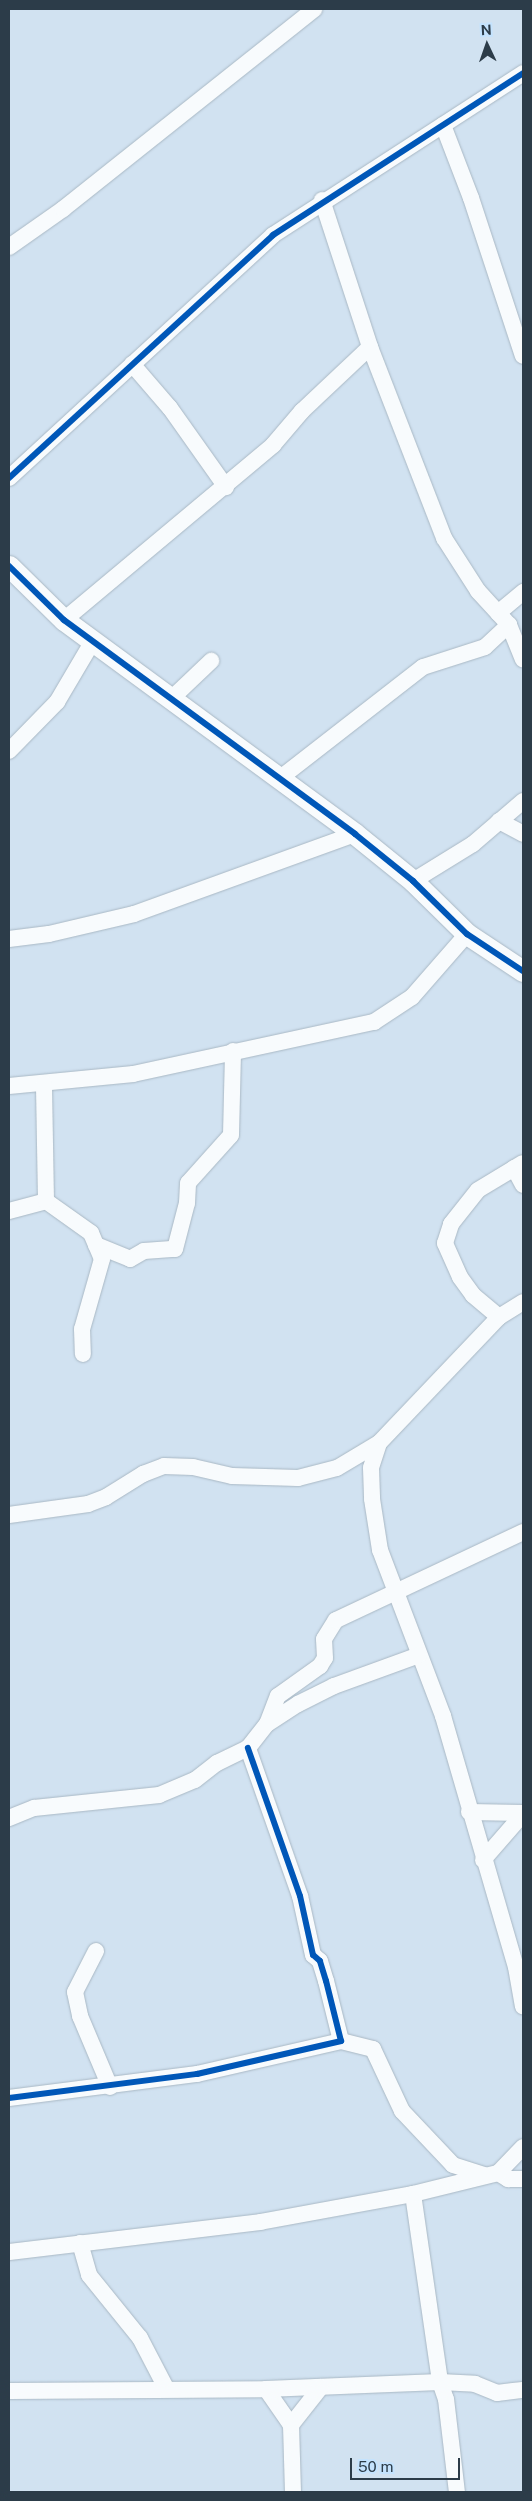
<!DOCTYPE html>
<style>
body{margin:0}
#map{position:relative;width:532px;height:2501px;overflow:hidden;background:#d1e2f1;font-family:"Public Sans",sans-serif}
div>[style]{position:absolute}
.roads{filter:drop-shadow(0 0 1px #a9b8c4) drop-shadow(0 0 1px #a9b8c4)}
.minor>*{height:16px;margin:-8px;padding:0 8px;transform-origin:8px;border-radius:8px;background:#f8fbfd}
.tertiary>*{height:21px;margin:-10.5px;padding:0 10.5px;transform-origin:10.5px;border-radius:10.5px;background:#f8fbfd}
.cycleway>*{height:6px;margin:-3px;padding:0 3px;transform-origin:3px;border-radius:3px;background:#0057b8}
span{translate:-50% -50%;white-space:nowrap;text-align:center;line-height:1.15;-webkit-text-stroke:5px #c4e3fe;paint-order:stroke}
.frame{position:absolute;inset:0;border:10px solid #2c3c49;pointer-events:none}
.north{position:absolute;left:462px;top:20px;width:50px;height:50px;-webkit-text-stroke:4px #c4e3fe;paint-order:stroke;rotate:357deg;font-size:14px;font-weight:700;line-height:20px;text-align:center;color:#2c3c49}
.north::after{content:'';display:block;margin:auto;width:18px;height:22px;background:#2c3c49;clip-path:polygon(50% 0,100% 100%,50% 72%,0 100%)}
.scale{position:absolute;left:350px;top:2458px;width:110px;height:22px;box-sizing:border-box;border:2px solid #2c3c49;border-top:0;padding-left:6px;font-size:15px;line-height:18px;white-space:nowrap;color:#2c3c49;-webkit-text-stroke:4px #c4e3fe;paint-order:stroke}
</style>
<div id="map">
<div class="roads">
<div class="minor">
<i style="left:443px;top:125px;width:78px;rotate:69deg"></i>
<i style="left:471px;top:198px;width:166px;rotate:71.8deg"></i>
<i style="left:322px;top:200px;width:155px;rotate:71.9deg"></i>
<i style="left:370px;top:347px;width:205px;rotate:68.8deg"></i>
<i style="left:444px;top:538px;width:63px;rotate:57.3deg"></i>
<i style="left:478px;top:591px;width:46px;rotate:47.6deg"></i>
<i style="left:509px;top:625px;width:37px;rotate:68deg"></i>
<i style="left:9px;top:247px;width:66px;rotate:-35.1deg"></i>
<i style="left:63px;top:209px;width:321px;rotate:-38.5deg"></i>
<i style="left:132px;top:364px;width:58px;rotate:49.2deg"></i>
<i style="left:170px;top:408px;width:97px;rotate:54.7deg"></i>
<i style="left:9px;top:478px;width:359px;rotate:-42.6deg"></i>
<i style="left:273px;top:235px;width:298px;rotate:-32.9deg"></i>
<i style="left:498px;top:613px;width:33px;rotate:-40deg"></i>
<i style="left:64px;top:620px;width:273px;rotate:-39.9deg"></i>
<i style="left:273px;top:445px;width:45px;rotate:-49.5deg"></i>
<i style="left:302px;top:411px;width:93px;rotate:-43.3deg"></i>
<i style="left:170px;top:700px;width:57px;rotate:-43.6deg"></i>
<i style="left:9px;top:751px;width:69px;rotate:-45.6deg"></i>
<i style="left:57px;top:702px;width:71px;rotate:-59.5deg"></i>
<i style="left:279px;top:779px;width:182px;rotate:-37.9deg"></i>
<i style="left:423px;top:667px;width:65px;rotate:-17.9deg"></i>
<i style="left:485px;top:647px;width:33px;rotate:-43deg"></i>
<i style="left:499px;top:821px;width:27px;rotate:28deg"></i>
<i style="left:413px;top:881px;width:70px;rotate:-31.7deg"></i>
<i style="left:473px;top:844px;width:66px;rotate:-40.7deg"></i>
<i style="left:9px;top:939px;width:40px;rotate:-7.1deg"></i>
<i style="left:49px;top:934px;width:87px;rotate:-13.2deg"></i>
<i style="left:134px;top:914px;width:235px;rotate:-19.9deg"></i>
<i style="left:9px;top:1086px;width:125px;rotate:-5.5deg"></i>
<i style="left:133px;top:1074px;width:247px;rotate:-12.2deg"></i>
<i style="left:374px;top:1022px;width:45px;rotate:-33.3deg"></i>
<i style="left:412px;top:997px;width:84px;rotate:-48.9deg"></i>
<i style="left:514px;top:1168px;width:19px;rotate:62deg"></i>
<i style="left:46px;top:1201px;width:55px;rotate:35.4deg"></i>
<i style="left:91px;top:1233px;width:28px;rotate:67deg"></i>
<i style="left:102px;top:1259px;width:73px;rotate:105.9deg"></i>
<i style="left:82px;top:1329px;width:25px;rotate:88deg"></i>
<i style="left:9px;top:1211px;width:38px;rotate:-15deg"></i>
<i style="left:46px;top:1201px;width:117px;rotate:-91deg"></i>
<i style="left:96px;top:1245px;width:37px;rotate:22deg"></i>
<i style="left:130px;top:1259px;width:16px;rotate:-30deg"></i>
<i style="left:144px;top:1251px;width:31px;rotate:-4deg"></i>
<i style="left:175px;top:1249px;width:48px;rotate:-75.4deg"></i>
<i style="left:187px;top:1203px;width:20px;rotate:-87deg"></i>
<i style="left:188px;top:1183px;width:64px;rotate:-48.1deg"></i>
<i style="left:231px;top:1135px;width:84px;rotate:-88.6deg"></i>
<i style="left:499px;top:1317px;width:34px;rotate:-140deg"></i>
<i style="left:473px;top:1295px;width:22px;rotate:-126deg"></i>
<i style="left:460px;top:1277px;width:37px;rotate:-114deg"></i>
<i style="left:445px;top:1243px;width:20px;rotate:-72deg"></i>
<i style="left:451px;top:1224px;width:43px;rotate:-51.5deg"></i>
<i style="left:478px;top:1190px;width:52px;rotate:-31deg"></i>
<i style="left:379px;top:1443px;width:26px;rotate:108deg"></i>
<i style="left:371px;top:1468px;width:31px;rotate:88deg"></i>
<i style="left:372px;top:1499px;width:52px;rotate:81.1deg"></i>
<i style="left:380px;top:1550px;width:178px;rotate:69.2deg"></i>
<i style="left:443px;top:1716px;width:261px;rotate:73.8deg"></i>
<i style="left:516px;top:1967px;width:40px;rotate:80deg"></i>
<i style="left:9px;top:1515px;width:80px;rotate:-7.9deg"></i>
<i style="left:88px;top:1504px;width:19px;rotate:-21deg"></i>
<i style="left:106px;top:1497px;width:44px;rotate:-31.9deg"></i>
<i style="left:143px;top:1474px;width:22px;rotate:-21deg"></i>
<i style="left:164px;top:1466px;width:29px;rotate:2deg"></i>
<i style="left:193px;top:1467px;width:40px;rotate:13deg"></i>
<i style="left:232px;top:1476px;width:66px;rotate:1.7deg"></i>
<i style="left:298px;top:1478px;width:40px;rotate:-14.4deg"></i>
<i style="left:337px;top:1468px;width:49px;rotate:-30.8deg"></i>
<i style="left:379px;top:1443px;width:174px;rotate:-46.4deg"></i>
<i style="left:499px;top:1317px;width:28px;rotate:-32deg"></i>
<i style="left:267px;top:1724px;width:30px;rotate:-69deg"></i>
<i style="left:278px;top:1696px;width:52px;rotate:-35.5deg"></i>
<i style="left:320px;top:1666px;width:9px;rotate:-58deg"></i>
<i style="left:325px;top:1658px;width:19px;rotate:-93deg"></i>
<i style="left:324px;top:1639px;width:22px;rotate:-58deg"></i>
<i style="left:336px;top:1620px;width:207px;rotate:-25.2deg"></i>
<i style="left:469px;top:1812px;width:54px;rotate:1.1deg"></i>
<i style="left:9px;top:1818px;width:27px;rotate:-22deg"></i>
<i style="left:34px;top:1808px;width:126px;rotate:-5.9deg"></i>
<i style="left:159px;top:1795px;width:39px;rotate:-23deg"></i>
<i style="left:195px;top:1780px;width:28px;rotate:-38deg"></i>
<i style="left:217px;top:1763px;width:34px;rotate:-26deg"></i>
<i style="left:248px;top:1748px;width:31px;rotate:-52deg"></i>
<i style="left:267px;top:1724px;width:37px;rotate:-33deg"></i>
<i style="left:298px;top:1704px;width:40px;rotate:-26.6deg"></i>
<i style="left:334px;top:1686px;width:90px;rotate:-20deg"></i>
<i style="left:483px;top:1860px;width:61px;rotate:-49deg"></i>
<i style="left:96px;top:1951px;width:46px;rotate:117.1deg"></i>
<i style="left:75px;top:1992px;width:25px;rotate:78deg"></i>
<i style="left:80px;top:2016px;width:77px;rotate:67.1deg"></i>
<i style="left:341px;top:2041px;width:33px;rotate:14deg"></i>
<i style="left:373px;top:2049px;width:68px;rotate:64.9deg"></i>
<i style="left:402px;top:2111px;width:74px;rotate:46.6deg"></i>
<i style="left:453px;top:2165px;width:33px;rotate:18deg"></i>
<i style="left:9px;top:2098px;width:190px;rotate:-7.3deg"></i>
<i style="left:197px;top:2074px;width:148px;rotate:-12.9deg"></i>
<i style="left:341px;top:2041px;width:62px;rotate:-104deg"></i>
<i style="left:326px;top:1981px;width:21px;rotate:-107deg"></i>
<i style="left:320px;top:1961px;width:9px;rotate:-139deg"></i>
<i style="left:313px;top:1955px;width:60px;rotate:-102.4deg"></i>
<i style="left:300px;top:1896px;width:157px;rotate:-109.4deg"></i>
<i style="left:498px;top:2173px;width:12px;rotate:31deg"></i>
<i style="left:508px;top:2179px;width:15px"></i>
<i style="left:413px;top:2194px;width:190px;rotate:81.8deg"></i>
<i style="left:440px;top:2382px;width:18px;rotate:71deg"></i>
<i style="left:446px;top:2399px;width:94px;rotate:83.3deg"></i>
<i style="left:80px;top:2243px;width:33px;rotate:74deg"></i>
<i style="left:89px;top:2275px;width:81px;rotate:51deg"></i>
<i style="left:140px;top:2338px;width:56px;rotate:62.5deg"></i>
<i style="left:9px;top:2252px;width:253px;rotate:-6.8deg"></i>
<i style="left:260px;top:2222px;width:156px;rotate:-10.4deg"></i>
<i style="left:413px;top:2194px;width:88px;rotate:-13.9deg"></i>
<i style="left:498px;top:2173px;width:36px;rotate:-46deg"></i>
<i style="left:266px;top:2389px;width:44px;rotate:55.2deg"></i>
<i style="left:291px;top:2425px;width:67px;rotate:88.3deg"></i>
<i style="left:9px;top:2391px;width:257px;rotate:-0.4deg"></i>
<i style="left:266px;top:2389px;width:174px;rotate:-2.3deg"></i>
<i style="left:440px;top:2382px;width:35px;rotate:3deg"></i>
<i style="left:475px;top:2384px;width:24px;rotate:22deg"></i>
<i style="left:497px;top:2393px;width:26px;rotate:-7deg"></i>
<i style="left:291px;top:2425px;width:48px;rotate:-51.7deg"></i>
</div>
<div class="tertiary">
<i style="left:9px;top:566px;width:77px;rotate:44.5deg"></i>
<i style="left:64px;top:620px;width:361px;rotate:36.3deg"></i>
<i style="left:355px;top:834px;width:75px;rotate:39deg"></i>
<i style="left:413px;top:881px;width:76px;rotate:44.5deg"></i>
<i style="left:467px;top:934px;width:67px;rotate:33.5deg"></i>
</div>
</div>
<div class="cycleway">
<i style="left:9px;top:478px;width:359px;rotate:-42.6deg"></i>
<i style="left:273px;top:235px;width:298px;rotate:-32.9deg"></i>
<i style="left:9px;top:566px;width:77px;rotate:44.5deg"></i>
<i style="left:64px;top:620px;width:361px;rotate:36.3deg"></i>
<i style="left:355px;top:834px;width:75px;rotate:39deg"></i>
<i style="left:413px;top:881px;width:76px;rotate:44.5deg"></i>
<i style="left:467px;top:934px;width:67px;rotate:33.5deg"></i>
<i style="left:9px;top:2098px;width:190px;rotate:-7.3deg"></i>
<i style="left:197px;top:2074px;width:148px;rotate:-12.9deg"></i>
<i style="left:341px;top:2041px;width:62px;rotate:-104deg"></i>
<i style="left:326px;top:1981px;width:21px;rotate:-107deg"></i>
<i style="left:320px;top:1961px;width:9px;rotate:-139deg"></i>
<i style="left:313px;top:1955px;width:60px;rotate:-102.4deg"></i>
<i style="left:300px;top:1896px;width:157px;rotate:-109.4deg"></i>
</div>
<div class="frame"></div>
<div class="north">N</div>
<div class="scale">50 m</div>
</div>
